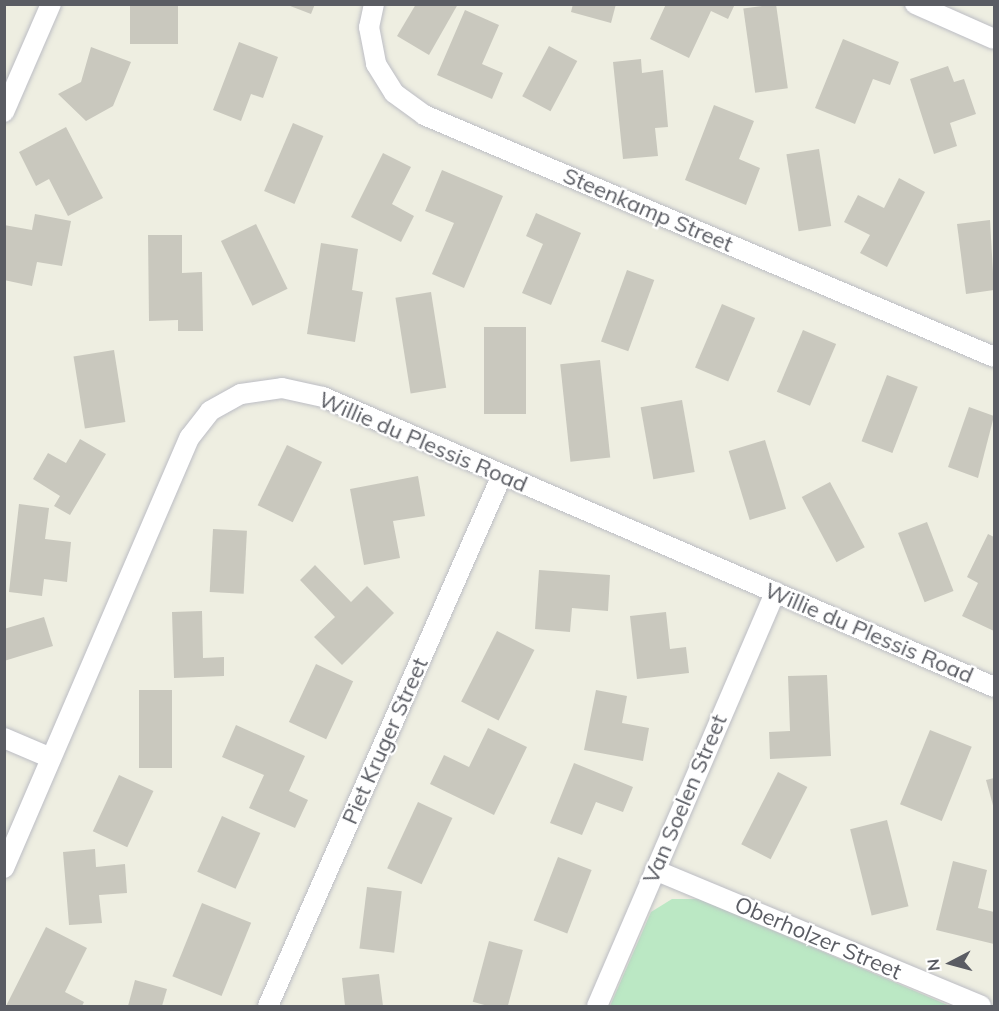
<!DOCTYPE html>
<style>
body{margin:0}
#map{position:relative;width:999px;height:1011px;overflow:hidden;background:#eeeee1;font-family:Mulish,sans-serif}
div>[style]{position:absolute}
.green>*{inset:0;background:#bbe8c4}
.building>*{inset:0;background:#c9c8be;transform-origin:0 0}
.roads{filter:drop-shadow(0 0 2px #bcbdc4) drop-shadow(0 0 2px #bcbdc4)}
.minor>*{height:20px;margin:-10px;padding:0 10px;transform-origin:10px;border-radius:10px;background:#fff}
span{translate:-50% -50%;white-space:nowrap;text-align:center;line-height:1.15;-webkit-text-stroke:4.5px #fff;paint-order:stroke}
.street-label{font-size:22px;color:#5a5c63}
.frame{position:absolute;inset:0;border:6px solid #5a5c63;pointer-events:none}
.north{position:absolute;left:921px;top:933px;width:60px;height:60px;-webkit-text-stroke:4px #fff;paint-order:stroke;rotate:264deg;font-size:16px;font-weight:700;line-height:24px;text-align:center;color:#5a5c63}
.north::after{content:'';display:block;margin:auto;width:21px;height:27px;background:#5a5c63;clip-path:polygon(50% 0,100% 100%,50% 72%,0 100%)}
</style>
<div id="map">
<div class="green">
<i style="clip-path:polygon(672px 899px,699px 899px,950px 1006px,610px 1006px,651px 912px)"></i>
</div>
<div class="building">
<i style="left:130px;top:4px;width:48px;height:40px"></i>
<i style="clip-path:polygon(285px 4px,315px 4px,311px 14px)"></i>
<i style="clip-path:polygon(416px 4px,458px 4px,429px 55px,397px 36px)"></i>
<i style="clip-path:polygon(573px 4px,616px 4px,611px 23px,571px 12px)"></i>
<i style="clip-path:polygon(666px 4px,735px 4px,728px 19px,711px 11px,689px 58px,650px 39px)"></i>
<i style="left:776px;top:4px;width:85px;height:33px;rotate:82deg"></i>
<i style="clip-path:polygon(465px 10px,499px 25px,482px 64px,503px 73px,492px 99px,437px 75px)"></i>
<i style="clip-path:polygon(843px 39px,899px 62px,890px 85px,873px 79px,855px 124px,815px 108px)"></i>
<i style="clip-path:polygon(239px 42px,278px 57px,263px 98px,251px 94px,241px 121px,213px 110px)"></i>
<i style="left:549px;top:46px;width:32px;height:57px;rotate:28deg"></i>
<i style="clip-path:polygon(91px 47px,131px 62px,113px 106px,86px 121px,58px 94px,81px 82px)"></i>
<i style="clip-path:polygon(641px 59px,642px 73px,663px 70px,668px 127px,655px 128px,658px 156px,623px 159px,613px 62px)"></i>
<i style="clip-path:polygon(948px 66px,954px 82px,964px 79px,976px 114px,950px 123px,957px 146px,934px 154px,910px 79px)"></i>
<i style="clip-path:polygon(714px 105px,754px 121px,739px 159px,760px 168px,746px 205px,685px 180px)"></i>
<i style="left:293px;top:123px;width:33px;height:74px;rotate:23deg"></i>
<i style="clip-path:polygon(66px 127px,103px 198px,68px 216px,49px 179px,36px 186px,19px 152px)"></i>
<i style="left:819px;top:149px;width:78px;height:33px;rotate:81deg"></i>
<i style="clip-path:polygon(383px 153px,411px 167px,392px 204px,414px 216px,401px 242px,351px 217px)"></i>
<i style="clip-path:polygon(442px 170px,503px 196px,464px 288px,432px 274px,454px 223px,425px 211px)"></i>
<i style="clip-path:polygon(899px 178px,925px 192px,887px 267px,860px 253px,870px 235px,844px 222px,858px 195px,884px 208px)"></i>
<i style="clip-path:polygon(536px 213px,581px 233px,551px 305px,522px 293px,543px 244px,526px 236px)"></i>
<i style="clip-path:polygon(35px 214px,71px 221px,62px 266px,37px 262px,32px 286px,4px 280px,4px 225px,32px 230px)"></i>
<i style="clip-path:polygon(990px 220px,994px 290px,966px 294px,957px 224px)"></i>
<i style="left:256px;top:224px;width:72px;height:39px;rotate:64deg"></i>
<i style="clip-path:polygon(148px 235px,182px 235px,182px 273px,202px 272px,203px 331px,178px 331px,178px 320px,149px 321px)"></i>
<i style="clip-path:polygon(321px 243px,358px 249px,352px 290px,363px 292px,355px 342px,307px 334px)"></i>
<i style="left:627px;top:270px;width:29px;height:76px;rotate:20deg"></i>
<i style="left:431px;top:292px;width:97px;height:36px;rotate:81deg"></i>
<i style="left:722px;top:304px;width:36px;height:69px;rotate:23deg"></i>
<i style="left:484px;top:327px;width:42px;height:87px"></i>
<i style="left:803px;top:330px;width:36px;height:67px;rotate:23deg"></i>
<i style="left:114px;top:350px;width:73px;height:41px;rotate:81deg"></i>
<i style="left:600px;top:360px;width:98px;height:40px;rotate:84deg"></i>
<i style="left:887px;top:375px;width:33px;height:71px;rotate:21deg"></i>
<i style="left:682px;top:400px;width:73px;height:42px;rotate:80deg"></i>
<i style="clip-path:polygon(969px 407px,994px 416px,978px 478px,948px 467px)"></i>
<i style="clip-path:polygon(80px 439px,106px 454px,70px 515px,54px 506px,60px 496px,33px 479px,48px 453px,66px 463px)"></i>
<i style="left:765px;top:440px;width:72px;height:38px;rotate:73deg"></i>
<i style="left:287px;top:445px;width:39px;height:67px;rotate:26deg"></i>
<i style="clip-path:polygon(418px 476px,425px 516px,393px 521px,400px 558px,364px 565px,350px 489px)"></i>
<i style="left:830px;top:482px;width:74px;height:32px;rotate:62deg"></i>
<i style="clip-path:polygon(19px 504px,49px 508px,45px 539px,71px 542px,67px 582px,44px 579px,42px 596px,9px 592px)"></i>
<i style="left:927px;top:522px;width:74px;height:31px;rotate:69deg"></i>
<i style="left:213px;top:529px;width:34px;height:63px;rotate:3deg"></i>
<i style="clip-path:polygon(988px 534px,994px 537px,994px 631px,962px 616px,978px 583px,967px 577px)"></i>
<i style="clip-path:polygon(315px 565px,351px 602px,367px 586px,394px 613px,342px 665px,314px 637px,335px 617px,300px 580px)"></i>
<i style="clip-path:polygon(539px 570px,610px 575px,608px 611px,572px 608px,570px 632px,535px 629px)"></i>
<i style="clip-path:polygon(202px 611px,203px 658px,224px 657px,224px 676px,174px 678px,172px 612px)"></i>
<i style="clip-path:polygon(666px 612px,670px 649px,686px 647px,689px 673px,637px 679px,630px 616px)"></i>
<i style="clip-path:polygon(44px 617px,53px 646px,4px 661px,4px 629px)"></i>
<i style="left:497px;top:631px;width:42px;height:79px;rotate:27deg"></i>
<i style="left:316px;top:664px;width:41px;height:64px;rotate:25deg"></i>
<i style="clip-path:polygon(827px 675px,831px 756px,770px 759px,769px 732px,790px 731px,788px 676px)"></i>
<i style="left:139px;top:690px;width:33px;height:78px"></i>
<i style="clip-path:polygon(596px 690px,627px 696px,622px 723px,649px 728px,643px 761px,584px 750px)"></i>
<i style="clip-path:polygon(236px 725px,305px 756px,289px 791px,308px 800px,295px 828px,249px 808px,264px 775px,222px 757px)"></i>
<i style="clip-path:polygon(488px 728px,527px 747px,494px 815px,430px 784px,444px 755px,469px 767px)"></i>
<i style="left:930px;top:730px;width:45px;height:80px;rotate:22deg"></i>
<i style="clip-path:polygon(574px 763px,633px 787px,623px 812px,596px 802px,582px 835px,550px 823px)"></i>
<i style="left:778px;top:772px;width:33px;height:81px;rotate:27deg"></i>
<i style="left:119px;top:775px;width:38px;height:62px;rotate:25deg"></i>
<i style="clip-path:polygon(994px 778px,994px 809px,986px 780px)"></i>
<i style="left:418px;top:802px;width:38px;height:73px;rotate:25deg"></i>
<i style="left:222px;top:816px;width:42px;height:61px;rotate:24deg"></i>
<i style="left:887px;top:820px;width:89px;height:38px;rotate:76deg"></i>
<i style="clip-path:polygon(95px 849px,96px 867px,125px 864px,127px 893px,99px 895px,102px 923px,69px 925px,63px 852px)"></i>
<i style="left:558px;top:857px;width:36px;height:68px;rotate:21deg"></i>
<i style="clip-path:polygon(953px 861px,987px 870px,978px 908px,994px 912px,994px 944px,936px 930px)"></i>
<i style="left:367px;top:887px;width:35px;height:62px;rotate:7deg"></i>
<i style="left:202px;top:903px;width:53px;height:79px;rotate:22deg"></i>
<i style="clip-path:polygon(46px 927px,87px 948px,65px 992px,84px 1002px,82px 1006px,6px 1006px)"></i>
<i style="left:489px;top:941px;width:35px;height:63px;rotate:15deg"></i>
<i style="clip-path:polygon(379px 974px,383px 1006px,345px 1006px,342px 978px)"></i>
<i style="clip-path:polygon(135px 980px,167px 989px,162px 1006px,128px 1006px)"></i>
</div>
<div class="roads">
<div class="minor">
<i style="left:374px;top:4px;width:24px;rotate:102deg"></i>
<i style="left:369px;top:27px;width:38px;rotate:79deg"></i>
<i style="left:376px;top:64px;width:34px;rotate:58deg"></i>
<i style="left:394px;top:93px;width:37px;rotate:36deg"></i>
<i style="left:424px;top:115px;width:619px;rotate:23deg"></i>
<i style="left:915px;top:4px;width:86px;rotate:23.9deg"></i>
<i style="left:4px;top:112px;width:118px;rotate:-66.5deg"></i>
<i style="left:4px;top:738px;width:51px;rotate:23.1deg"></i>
<i style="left:4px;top:868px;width:469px;rotate:-66.7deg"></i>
<i style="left:190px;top:437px;width:33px;rotate:-52deg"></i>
<i style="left:210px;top:411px;width:35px;rotate:-29deg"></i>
<i style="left:241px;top:394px;width:41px;rotate:-8.3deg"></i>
<i style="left:282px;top:388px;width:42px;rotate:12.4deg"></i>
<i style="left:323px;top:397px;width:731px;rotate:23.37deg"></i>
<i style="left:655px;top:870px;width:353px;rotate:22.6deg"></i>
<i style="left:268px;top:1006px;width:580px;rotate:-66.22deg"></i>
<i style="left:597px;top:1006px;width:451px;rotate:-66.7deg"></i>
</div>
</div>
<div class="street-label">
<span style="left:648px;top:210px;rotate:23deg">Steenkamp Street</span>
<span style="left:423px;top:442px;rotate:23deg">Willie du Plessis Road</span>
<span style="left:869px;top:633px;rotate:23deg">Willie du Plessis Road</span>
<span style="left:385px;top:741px;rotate:-66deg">Piet Kruger Street</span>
<span style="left:685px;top:799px;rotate:-67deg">Van Soelen Street</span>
<span style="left:818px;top:938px;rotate:23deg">Oberholzer Street</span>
</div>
<div class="frame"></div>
<div class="north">N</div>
</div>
